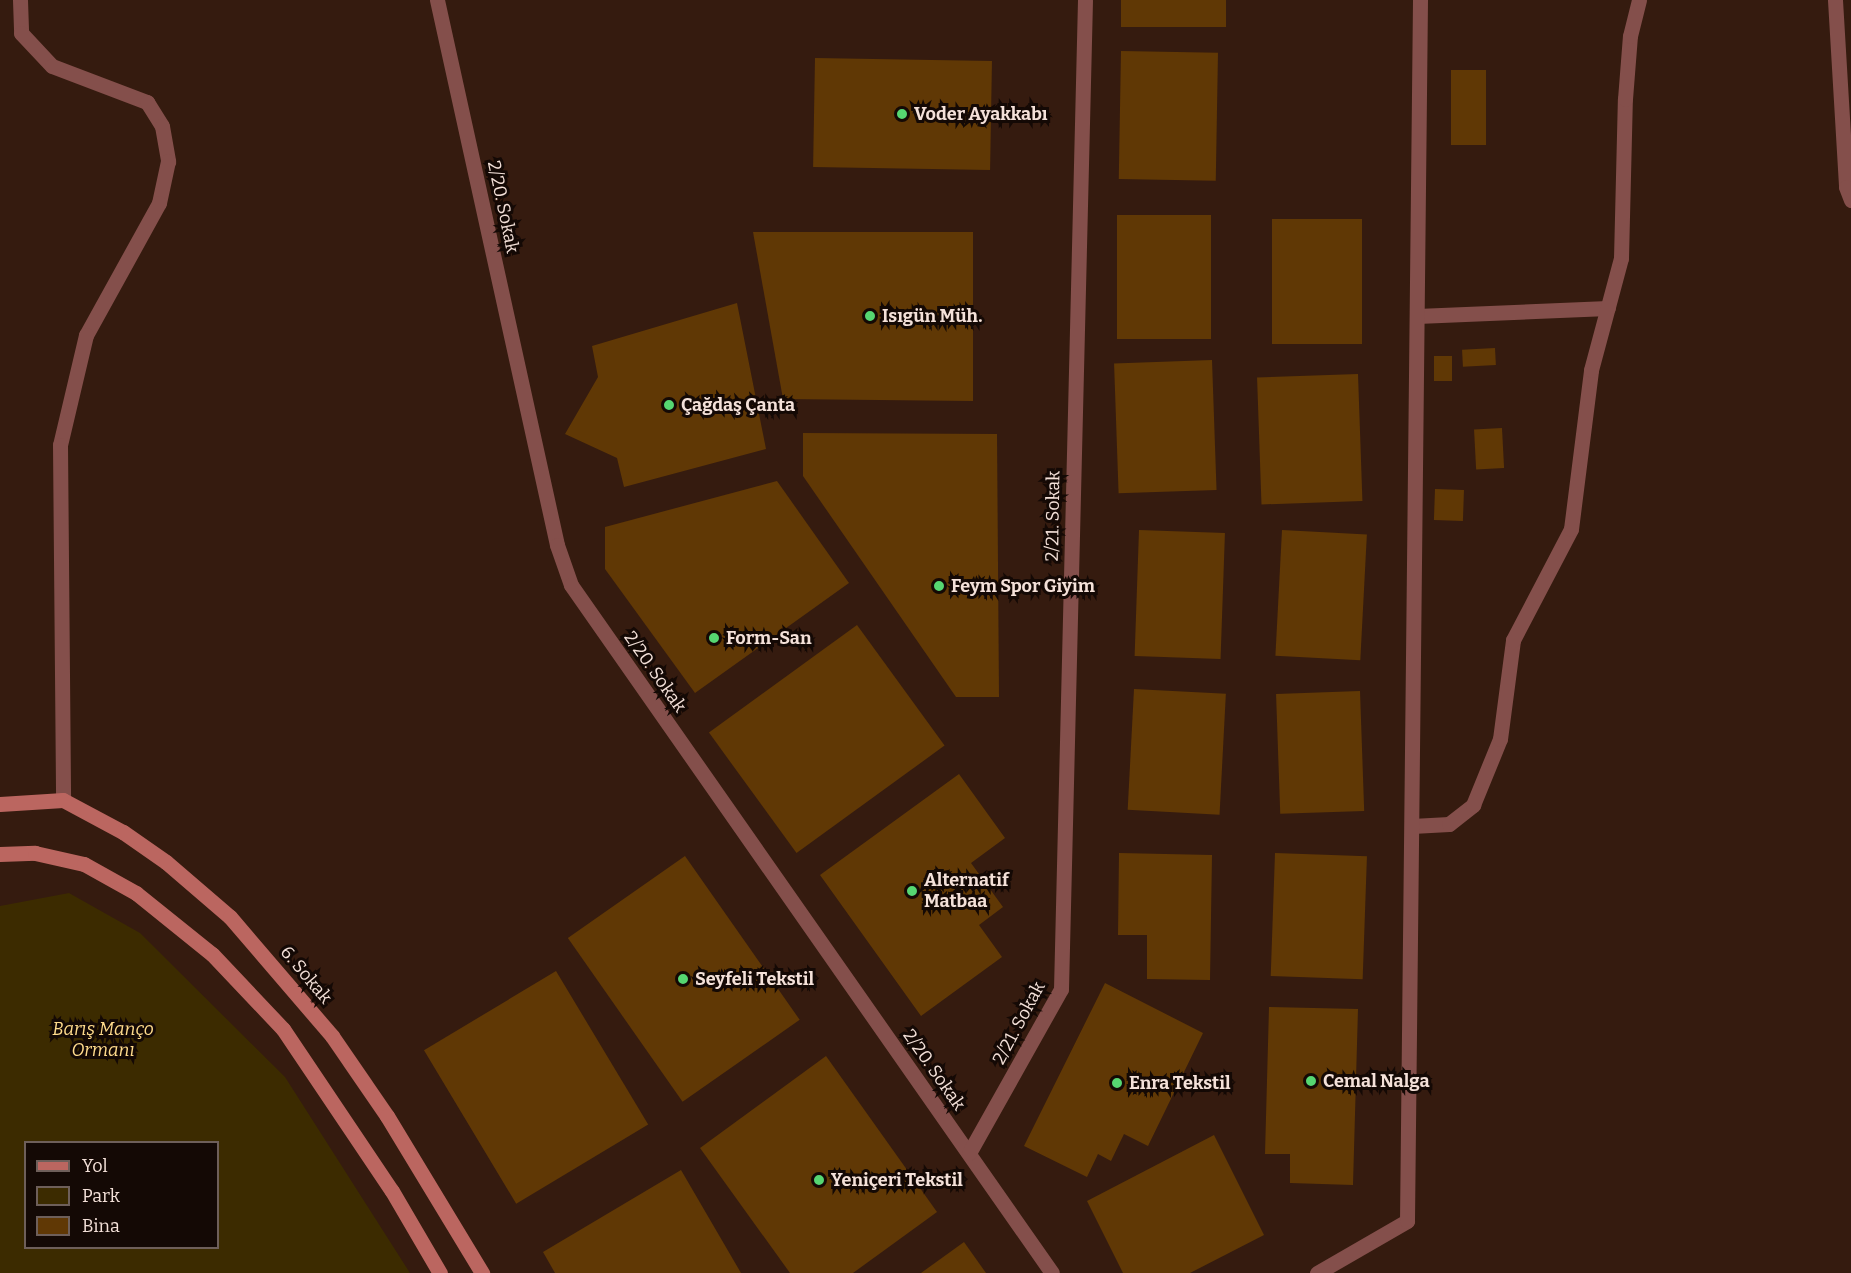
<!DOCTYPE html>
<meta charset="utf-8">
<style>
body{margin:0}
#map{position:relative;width:1851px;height:1273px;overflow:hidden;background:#351b0f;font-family:Bitter,serif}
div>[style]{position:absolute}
.green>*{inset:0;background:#3c2b00}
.building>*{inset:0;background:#603805;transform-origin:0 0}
.lane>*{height:15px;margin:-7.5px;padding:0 7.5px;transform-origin:7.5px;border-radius:7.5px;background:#844f4b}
.street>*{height:15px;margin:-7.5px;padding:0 7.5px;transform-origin:7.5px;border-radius:7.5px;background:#844f4b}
.secondary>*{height:15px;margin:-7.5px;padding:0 7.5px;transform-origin:7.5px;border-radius:7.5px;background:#bb6660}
.dots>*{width:16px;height:16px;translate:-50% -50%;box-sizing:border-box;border:3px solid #140905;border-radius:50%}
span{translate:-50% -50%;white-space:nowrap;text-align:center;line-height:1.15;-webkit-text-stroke:6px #140905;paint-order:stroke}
.poi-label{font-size:18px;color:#f4e1d9;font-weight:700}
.left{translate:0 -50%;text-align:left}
.street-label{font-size:18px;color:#f4e1d9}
.park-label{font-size:18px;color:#ffdb8c;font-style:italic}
.legend{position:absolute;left:24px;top:1141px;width:195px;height:108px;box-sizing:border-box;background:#140905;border:2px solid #6e5f5a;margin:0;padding:8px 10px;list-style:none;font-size:18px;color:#f4e1d9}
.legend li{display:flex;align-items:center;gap:12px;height:30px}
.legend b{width:30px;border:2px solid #6e5f5a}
</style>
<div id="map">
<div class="green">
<i style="clip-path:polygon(evenodd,69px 893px,140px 933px,285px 1077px,410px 1273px,0 1273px,0 906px,69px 893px,26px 1142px,218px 1142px,218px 1248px,26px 1248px,26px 1142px)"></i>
</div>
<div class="building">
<i style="left:1121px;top:0;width:105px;height:27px"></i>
<i style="left:1121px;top:51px;width:97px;height:128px;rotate:1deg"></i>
<i style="left:815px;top:58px;width:177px;height:109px;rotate:1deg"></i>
<i style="left:1451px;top:70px;width:35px;height:75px"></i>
<i style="left:1211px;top:215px;width:124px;height:94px;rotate:90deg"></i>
<i style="left:1362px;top:219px;width:125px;height:90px;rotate:90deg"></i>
<i style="clip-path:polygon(753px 232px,973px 232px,973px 401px,783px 399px)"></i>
<i style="clip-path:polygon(737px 303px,766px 449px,624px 487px,617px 458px,565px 434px,598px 377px,592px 346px)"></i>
<i style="left:1495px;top:348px;width:17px;height:33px;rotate:87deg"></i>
<i style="left:1434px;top:356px;width:18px;height:25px"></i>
<i style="left:1212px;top:360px;width:130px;height:98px;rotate:88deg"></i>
<i style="left:1358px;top:374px;width:127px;height:101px;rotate:88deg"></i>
<i style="left:1502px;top:428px;width:40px;height:28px;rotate:87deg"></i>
<i style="clip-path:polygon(803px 433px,997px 434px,999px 697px,956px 697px,803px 476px)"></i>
<i style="clip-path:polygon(777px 481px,849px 583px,695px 693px,605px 569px,605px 527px)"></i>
<i style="left:1435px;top:489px;width:29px;height:31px;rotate:2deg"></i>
<i style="left:1139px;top:530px;width:86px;height:126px;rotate:2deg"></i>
<i style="left:1282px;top:530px;width:85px;height:126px;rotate:3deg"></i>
<i style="left:857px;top:625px;width:149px;height:183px;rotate:54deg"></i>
<i style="left:1134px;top:689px;width:92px;height:121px;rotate:3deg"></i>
<i style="left:1360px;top:691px;width:120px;height:84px;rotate:88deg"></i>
<i style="clip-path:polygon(959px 774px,1005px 838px,971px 863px,1003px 907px,979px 925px,1002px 957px,921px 1016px,820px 875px)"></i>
<i style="clip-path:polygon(1119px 853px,1212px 855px,1210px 980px,1147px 979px,1147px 935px,1118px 935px)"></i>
<i style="left:1275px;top:853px;width:92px;height:123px;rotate:2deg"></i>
<i style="left:685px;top:856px;width:200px;height:143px;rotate:55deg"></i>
<i style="left:556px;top:971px;width:179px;height:154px;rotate:59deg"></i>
<i style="clip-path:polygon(1105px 983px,1203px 1033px,1148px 1146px,1124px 1134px,1111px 1161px,1098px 1154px,1087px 1177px,1024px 1146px)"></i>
<i style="clip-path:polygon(1269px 1007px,1358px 1009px,1353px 1185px,1290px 1183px,1290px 1154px,1265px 1154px)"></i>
<i style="clip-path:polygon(826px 1056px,937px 1212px,853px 1273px,790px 1273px,700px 1148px)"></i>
<i style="clip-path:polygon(1214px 1135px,1264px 1235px,1190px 1273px,1123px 1273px,1087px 1201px)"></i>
<i style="clip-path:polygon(681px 1170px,741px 1273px,555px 1273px,543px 1252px)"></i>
<i style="clip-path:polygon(964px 1242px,986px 1273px,921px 1273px)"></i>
</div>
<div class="lane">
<i style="left:1835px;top:0;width:187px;rotate:86.6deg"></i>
<i style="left:1846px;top:187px;width:14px;rotate:69deg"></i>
<i style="left:1417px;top:316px;width:191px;rotate:-2.4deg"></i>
<i style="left:1412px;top:826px;width:37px;rotate:-3deg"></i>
<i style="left:1449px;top:824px;width:31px;rotate:-38deg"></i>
<i style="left:1473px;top:805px;width:71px;rotate:-67.8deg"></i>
<i style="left:1500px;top:739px;width:100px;rotate:-82.5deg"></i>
<i style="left:1513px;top:640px;width:125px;rotate:-62.4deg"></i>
<i style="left:1571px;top:529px;width:160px;rotate:-82.8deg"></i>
<i style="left:1591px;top:370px;width:116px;rotate:-75deg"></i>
<i style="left:1621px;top:258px;width:159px;rotate:-88.6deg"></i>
<i style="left:1625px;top:99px;width:63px;rotate:-85.5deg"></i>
<i style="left:1630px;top:36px;width:37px;rotate:-76deg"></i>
</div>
<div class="street">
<i style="left:20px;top:0;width:33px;rotate:88deg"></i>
<i style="left:21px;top:33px;width:45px;rotate:46.8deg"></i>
<i style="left:52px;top:66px;width:102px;rotate:20.8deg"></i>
<i style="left:147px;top:102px;width:28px;rotate:58deg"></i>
<i style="left:162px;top:126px;width:36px;rotate:80deg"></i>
<i style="left:168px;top:161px;width:43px;rotate:102.1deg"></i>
<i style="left:159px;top:203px;width:151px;rotate:118.9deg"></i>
<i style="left:86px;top:335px;width:113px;rotate:103.3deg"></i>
<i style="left:60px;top:445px;width:355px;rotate:89.5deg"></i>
<i style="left:437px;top:0;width:558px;rotate:77.58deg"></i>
<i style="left:557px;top:545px;width:42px;rotate:70.7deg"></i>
<i style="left:571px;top:585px;width:839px;rotate:55.04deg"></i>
<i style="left:969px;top:1153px;width:188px;rotate:-60.7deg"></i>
<i style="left:1061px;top:989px;width:989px;rotate:-88.61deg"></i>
<i style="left:1317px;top:1273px;width:104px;rotate:-30deg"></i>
<i style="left:1407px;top:1221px;width:1221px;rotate:-89.39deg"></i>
</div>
<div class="secondary">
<i style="left:0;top:804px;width:63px;rotate:-3.6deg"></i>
<i style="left:63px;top:800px;width:68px;rotate:28.1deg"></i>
<i style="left:123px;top:832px;width:52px;rotate:34.9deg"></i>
<i style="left:166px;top:862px;width:84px;rotate:40.7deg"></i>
<i style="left:230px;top:917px;width:157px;rotate:49.4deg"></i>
<i style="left:332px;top:1036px;width:97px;rotate:55.5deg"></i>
<i style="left:387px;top:1116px;width:184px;rotate:58.8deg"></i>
<i style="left:0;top:854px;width:35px;rotate:-2deg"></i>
<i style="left:35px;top:853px;width:50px;rotate:12.7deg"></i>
<i style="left:84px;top:864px;width:60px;rotate:29.1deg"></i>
<i style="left:136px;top:893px;width:97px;rotate:38.8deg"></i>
<i style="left:212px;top:954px;width:103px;rotate:46.6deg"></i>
<i style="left:283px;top:1029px;width:195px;rotate:56.1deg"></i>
<i style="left:392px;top:1191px;width:95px;rotate:59.7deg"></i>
</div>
<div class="dots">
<i style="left:902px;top:114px;background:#56d671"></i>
<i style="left:870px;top:316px;background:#56d671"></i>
<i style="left:669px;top:405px;background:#56d671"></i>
<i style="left:939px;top:586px;background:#56d671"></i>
<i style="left:714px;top:638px;background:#56d671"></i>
<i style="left:912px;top:891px;background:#56d671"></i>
<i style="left:683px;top:979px;background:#56d671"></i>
<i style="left:1311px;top:1081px;background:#56d671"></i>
<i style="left:1117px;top:1083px;background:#56d671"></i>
<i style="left:819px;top:1180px;background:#56d671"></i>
</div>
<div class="poi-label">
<span class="left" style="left:914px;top:114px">Voder Ayakkabı</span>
<span class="left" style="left:882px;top:316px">Isıgün Müh.</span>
<span class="left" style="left:681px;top:405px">Çağdaş Çanta</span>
<span class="left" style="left:951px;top:586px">Feym Spor Giyim</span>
<span class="left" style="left:726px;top:638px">Form-San</span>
<span class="left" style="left:924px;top:891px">Alternatif<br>Matbaa</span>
<span class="left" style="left:695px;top:979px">Seyfeli Tekstil</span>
<span class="left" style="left:1323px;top:1081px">Cemal Nalga</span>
<span class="left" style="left:1129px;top:1083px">Enra Tekstil</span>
<span class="left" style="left:831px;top:1180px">Yeniçeri Tekstil</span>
</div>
<div class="street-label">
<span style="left:503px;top:207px;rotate:78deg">2/20. Sokak</span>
<span style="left:1053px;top:516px;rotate:-89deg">2/21. Sokak</span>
<span style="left:655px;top:672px;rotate:55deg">2/20. Sokak</span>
<span style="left:306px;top:975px;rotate:50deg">6. Sokak</span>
<span style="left:1019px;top:1023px;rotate:-62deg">2/21. Sokak</span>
<span style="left:934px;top:1070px;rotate:55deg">2/20. Sokak</span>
</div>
<div class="park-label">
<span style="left:103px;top:1040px">Barış Manço<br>Ormanı</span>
</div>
<ul class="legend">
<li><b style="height:8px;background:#bb6660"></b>Yol</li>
<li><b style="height:16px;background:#3c2b00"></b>Park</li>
<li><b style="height:16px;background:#603805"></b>Bina</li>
</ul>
</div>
